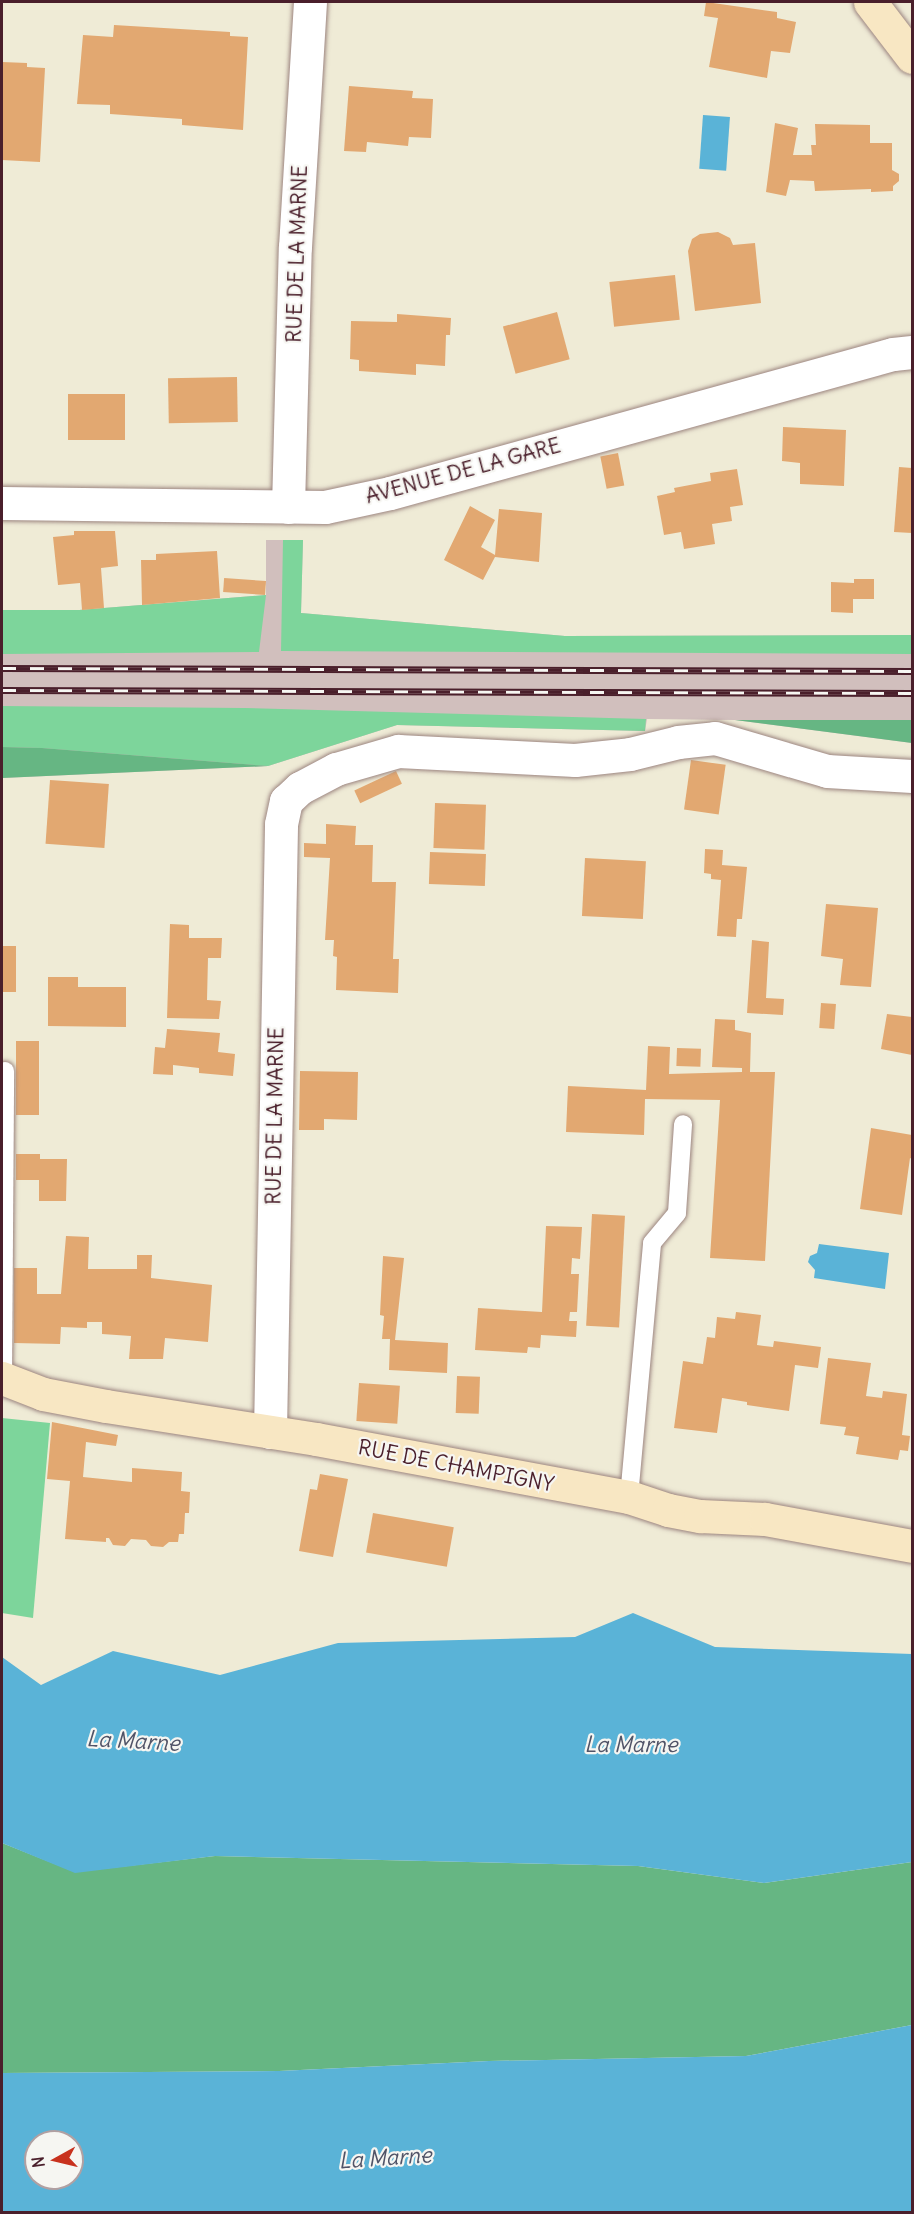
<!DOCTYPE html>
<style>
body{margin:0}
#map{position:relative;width:914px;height:2214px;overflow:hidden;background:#efebd6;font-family:Delius,sans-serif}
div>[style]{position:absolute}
.industrial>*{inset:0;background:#d1bfbd}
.green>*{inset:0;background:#7dd59b}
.forest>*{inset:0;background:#66b683}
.water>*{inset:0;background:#5ab3d7;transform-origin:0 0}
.building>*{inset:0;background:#e2a871;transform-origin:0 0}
.roads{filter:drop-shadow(0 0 2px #9c8580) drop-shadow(0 0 2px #9c8580)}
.lane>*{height:18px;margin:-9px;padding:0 9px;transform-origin:9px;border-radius:9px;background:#fff}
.street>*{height:33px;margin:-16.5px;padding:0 16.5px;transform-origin:16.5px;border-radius:16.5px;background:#fff}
.secondary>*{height:33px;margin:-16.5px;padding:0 16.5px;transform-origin:16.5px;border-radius:16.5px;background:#f8e7c3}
.rail>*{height:7px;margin-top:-3.5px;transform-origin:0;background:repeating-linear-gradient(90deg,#f6f6f2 0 14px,#4a1f2b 0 28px);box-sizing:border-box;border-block:2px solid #4a1f2b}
span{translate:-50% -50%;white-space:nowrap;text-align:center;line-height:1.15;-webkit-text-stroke:4.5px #f6f6f2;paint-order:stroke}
.street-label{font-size:21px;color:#4a1f2b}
.water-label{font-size:22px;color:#505367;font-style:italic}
.frame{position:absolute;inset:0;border:3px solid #4a1f2b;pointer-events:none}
.north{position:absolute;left:24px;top:2130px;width:60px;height:60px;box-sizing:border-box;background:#f6f6f2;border:2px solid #b1a0a2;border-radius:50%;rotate:262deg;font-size:16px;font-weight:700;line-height:24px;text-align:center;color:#4a1f2b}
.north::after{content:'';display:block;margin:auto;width:21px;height:27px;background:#c8321e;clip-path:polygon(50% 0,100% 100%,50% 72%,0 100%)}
</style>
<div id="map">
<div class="industrial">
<i style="clip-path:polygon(266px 540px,303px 540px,301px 613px,565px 636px,912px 635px,912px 743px,735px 720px,647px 719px,645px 731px,397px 725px,268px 766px,2px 778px,2px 610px,79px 610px,266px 595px)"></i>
</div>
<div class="green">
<i style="clip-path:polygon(283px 540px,303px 540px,301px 613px,565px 636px,912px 635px,912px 654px,281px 651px)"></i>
<i style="clip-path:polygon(266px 595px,259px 652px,2px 654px,2px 610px,79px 610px)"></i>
<i style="clip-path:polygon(2px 706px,244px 708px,646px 719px,645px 731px,397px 725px,268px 766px,42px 748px,2px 747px)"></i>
<i style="clip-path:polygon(2px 1418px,50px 1423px,33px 1618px,2px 1613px)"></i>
</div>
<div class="forest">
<i style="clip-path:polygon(735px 720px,912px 720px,912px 743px)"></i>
<i style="clip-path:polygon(2px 747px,42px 748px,268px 766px,2px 778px)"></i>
<i style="clip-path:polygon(2px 1843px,75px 1872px,215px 1856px,638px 1866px,764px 1883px,912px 1862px,912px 2025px,746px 2056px,489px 2061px,279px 2071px,2px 2073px)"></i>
</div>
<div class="water">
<i style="left:703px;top:115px;width:27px;height:54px;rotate:4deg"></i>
<i style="clip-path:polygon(819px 1244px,889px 1253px,885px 1289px,814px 1278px,815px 1270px,808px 1262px,810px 1256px,817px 1253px)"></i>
<i style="clip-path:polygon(633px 1613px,715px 1647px,912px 1654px,912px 1862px,764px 1883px,638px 1866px,215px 1856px,75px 1873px,2px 1843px,2px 1657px,41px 1685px,113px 1651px,220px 1675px,338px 1643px,575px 1637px)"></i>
<i style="clip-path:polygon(evenodd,912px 2025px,912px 2212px,2px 2212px,2px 2073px,279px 2071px,489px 2061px,746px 2056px,912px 2025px,36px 2142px,72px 2142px,72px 2178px,36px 2178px,36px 2142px)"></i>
</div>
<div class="building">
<i style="clip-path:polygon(706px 2px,777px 12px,777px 18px,796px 22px,790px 53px,771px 51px,767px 78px,709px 67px,718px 18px,704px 16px)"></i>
<i style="clip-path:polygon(114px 25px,230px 32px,230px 36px,248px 37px,243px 130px,182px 125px,182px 119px,110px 114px,110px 105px,77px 104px,83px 35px,113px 37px)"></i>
<i style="clip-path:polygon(2px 62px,27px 63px,27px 67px,45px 68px,40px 162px,2px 160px)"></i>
<i style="clip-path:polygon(349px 86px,413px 91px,412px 98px,433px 99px,431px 138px,409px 137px,408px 146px,367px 142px,366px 152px,344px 151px)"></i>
<i style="clip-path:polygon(775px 123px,798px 128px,793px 155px,812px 155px,811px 145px,816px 145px,815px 124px,870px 125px,870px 143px,892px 143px,892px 170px,899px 174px,899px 181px,893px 186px,893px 191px,871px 192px,871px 189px,815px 191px,814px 181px,790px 180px,786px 196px,766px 192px)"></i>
<i style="clip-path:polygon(718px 232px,730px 238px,733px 245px,755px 243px,761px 303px,695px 311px,688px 251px,692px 239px,700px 234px)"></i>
<i style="left:675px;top:275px;width:45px;height:66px;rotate:84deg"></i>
<i style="left:557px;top:312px;width:49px;height:56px;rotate:75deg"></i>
<i style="clip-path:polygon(397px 314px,451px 318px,450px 335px,446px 335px,445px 366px,416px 364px,416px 375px,359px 371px,359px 360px,350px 359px,351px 321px,397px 322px)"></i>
<i style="left:237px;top:377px;width:45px;height:69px;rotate:89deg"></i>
<i style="left:68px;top:394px;width:57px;height:46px"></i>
<i style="clip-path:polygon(783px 427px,846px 430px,844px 486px,800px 484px,800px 463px,782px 461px)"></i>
<i style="left:618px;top:453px;width:33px;height:18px;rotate:79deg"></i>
<i style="clip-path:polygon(899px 467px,912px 468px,912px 533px,894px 532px)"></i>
<i style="clip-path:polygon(737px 469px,743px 505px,730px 507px,732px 521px,712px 524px,715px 544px,684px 549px,681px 532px,664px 535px,657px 496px,675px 492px,674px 488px,711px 481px,710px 473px)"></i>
<i style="clip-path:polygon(470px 506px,495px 520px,481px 547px,495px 555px,499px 509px,542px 513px,539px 562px,495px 557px,483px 580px,444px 560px)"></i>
<i style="clip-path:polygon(74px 531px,115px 531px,118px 566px,101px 568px,104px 608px,82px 610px,80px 583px,58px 585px,53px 537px,74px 535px)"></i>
<i style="clip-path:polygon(217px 551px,220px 598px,142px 605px,141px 560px,156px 560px,156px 554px)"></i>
<i style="clip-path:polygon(854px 579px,874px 579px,874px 599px,853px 599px,853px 613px,831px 612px,831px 582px,854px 583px)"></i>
<i style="left:266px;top:581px;width:14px;height:42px;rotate:94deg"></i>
<i style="left:691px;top:760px;width:35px;height:50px;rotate:8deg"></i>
<i style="left:396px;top:771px;width:14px;height:46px;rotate:65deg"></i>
<i style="left:50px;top:780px;width:59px;height:64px;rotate:4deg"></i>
<i style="left:435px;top:803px;width:51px;height:45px;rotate:2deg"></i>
<i style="clip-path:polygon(326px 824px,356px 826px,355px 845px,373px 845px,372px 882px,396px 882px,393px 959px,399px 959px,398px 993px,336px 990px,337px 957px,333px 956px,334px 940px,325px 940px,330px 858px,304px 857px,304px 843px,326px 844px)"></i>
<i style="clip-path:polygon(705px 849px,723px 850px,722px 865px,747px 867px,742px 919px,737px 919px,736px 937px,717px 936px,721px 880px,711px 879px,711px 874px,704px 873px)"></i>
<i style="left:430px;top:852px;width:56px;height:32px;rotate:2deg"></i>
<i style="left:585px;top:858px;width:61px;height:58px;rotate:3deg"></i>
<i style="clip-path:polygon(826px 904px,878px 908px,871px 987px,840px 985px,843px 959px,821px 956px)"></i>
<i style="clip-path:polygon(170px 924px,189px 925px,189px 938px,222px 938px,221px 958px,208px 958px,207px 1000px,221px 1001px,219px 1019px,167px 1018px)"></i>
<i style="clip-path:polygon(752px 940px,769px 942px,766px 998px,784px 999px,783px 1015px,747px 1013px)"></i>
<i style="left:2px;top:946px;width:14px;height:46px"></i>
<i style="clip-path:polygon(48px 977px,78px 977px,78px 987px,126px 987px,126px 1027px,48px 1026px)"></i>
<i style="left:821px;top:1003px;width:15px;height:25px;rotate:4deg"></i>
<i style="clip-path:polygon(887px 1014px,912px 1017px,912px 1055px,881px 1049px)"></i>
<i style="clip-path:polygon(715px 1019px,735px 1020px,735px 1030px,751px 1033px,750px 1072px,775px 1072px,765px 1261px,710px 1258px,720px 1100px,645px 1099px,644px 1135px,566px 1132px,568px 1086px,646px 1090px,648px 1046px,670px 1047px,669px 1074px,742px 1072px,742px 1068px,712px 1067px)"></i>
<i style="clip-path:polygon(167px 1029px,220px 1033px,218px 1052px,235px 1054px,233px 1076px,199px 1073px,199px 1068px,173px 1065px,173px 1075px,153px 1074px,155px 1047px,165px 1048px)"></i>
<i style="left:16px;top:1041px;width:23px;height:74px"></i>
<i style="left:677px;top:1048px;width:24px;height:18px;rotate:2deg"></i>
<i style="clip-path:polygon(300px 1071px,358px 1072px,357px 1120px,324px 1119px,324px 1130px,299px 1130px)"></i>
<i style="clip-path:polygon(871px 1128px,912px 1135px,912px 1159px,910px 1158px,902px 1215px,860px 1209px)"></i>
<i style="clip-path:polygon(16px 1154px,40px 1154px,40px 1159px,67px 1159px,66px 1201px,39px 1201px,39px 1180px,16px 1180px)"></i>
<i style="left:592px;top:1214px;width:33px;height:112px;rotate:3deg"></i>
<i style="clip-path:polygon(546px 1226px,582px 1227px,580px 1259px,572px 1258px,571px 1274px,579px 1274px,577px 1312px,570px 1312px,569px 1321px,577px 1321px,576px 1337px,541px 1335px,540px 1348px,528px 1347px,527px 1353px,475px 1350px,478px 1308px,542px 1312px)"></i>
<i style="clip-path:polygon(66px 1236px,89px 1237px,88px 1269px,137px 1269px,137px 1255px,152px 1255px,151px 1278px,212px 1285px,208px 1342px,165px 1338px,163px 1359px,129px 1359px,131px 1336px,102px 1334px,102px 1322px,87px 1322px,87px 1328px,61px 1327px,60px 1344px,14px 1343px,14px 1268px,37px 1268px,37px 1294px,61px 1294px)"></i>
<i style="clip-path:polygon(383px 1256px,404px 1258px,395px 1340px,448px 1343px,447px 1373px,389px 1370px,390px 1339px,382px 1339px,384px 1316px,380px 1315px)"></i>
<i style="clip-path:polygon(736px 1312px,761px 1315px,757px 1345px,773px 1347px,774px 1341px,821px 1347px,818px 1368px,795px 1365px,789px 1411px,747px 1405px,747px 1402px,722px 1398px,717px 1433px,674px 1428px,683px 1361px,703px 1364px,707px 1337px,715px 1338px,717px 1317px,735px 1319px)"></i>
<i style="clip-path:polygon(828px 1358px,871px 1363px,866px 1396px,882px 1398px,883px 1391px,907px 1394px,902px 1435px,910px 1436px,908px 1451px,900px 1450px,898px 1460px,856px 1454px,859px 1437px,844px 1435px,846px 1427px,820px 1424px)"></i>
<i style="left:457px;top:1376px;width:23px;height:37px;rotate:2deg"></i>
<i style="left:359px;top:1383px;width:41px;height:38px;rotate:4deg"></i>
<i style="clip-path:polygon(52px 1422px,118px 1435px,116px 1446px,86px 1442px,83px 1477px,132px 1482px,132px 1468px,182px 1472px,181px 1491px,190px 1492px,189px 1513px,185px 1513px,184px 1534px,179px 1534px,178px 1542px,169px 1542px,163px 1547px,151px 1546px,146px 1540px,131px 1539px,125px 1546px,113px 1545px,109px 1538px,106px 1538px,106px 1542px,65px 1539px,70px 1481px,47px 1479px)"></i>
<i style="clip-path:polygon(320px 1474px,348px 1479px,333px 1557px,299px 1551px,310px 1489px,317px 1490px)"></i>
<i style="left:373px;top:1513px;width:82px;height:40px;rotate:10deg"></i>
</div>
<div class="roads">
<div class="lane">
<i style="left:3px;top:1379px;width:308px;rotate:-89.6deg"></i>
<i style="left:629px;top:1497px;width:255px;rotate:-84.8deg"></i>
<i style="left:652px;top:1243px;width:39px;rotate:-50deg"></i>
<i style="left:677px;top:1213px;width:89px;rotate:-86.1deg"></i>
</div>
<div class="street">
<i style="left:2px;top:503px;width:323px;rotate:0.7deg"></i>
<i style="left:325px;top:507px;width:66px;rotate:-12.2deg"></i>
<i style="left:390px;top:493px;width:522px;rotate:-15.45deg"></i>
<i style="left:893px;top:354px;width:19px;rotate:-6deg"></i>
<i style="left:288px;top:507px;width:260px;rotate:-88.5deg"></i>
<i style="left:295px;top:247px;width:245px;rotate:-86.5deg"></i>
<i style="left:270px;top:1432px;width:608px;rotate:-88.96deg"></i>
<i style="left:281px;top:824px;width:24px;rotate:-78deg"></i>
<i style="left:286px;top:801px;width:19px;rotate:-43deg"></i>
<i style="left:300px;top:788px;width:41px;rotate:-27.8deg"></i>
<i style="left:336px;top:769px;width:65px;rotate:-16.2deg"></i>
<i style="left:398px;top:751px;width:177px;rotate:2.9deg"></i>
<i style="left:575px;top:760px;width:55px;rotate:-6.2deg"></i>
<i style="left:630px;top:754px;width:49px;rotate:-14deg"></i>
<i style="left:678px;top:742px;width:37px;rotate:-6deg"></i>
<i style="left:715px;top:738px;width:117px;rotate:16.4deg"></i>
<i style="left:827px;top:771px;width:85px;rotate:3.4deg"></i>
</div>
<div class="secondary">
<i style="left:870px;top:2px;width:69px;rotate:52.6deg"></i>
<i style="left:2px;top:1378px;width:44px;rotate:21.3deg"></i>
<i style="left:43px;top:1394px;width:64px;rotate:10.8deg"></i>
<i style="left:106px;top:1406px;width:213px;rotate:8.9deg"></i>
<i style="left:316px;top:1439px;width:318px;rotate:10.5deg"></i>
<i style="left:629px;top:1497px;width:41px;rotate:18.4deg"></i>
<i style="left:668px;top:1510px;width:33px;rotate:11deg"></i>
<i style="left:700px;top:1516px;width:65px;rotate:2.6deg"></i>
<i style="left:765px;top:1519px;width:149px;rotate:10.4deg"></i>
</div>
</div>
<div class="rail">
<i style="left:2px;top:668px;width:910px;rotate:0.19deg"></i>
<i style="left:2px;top:690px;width:910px;rotate:0.19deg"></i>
</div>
<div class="street-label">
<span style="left:297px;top:254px;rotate:-88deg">RUE DE LA MARNE</span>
<span style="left:463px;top:471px;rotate:-15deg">AVENUE DE LA GARE</span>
<span style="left:275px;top:1116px;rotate:-89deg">RUE DE LA MARNE</span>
<span style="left:456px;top:1466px;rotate:11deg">RUE DE CHAMPIGNY</span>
</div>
<div class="water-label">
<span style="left:133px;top:1741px;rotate:3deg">La Marne</span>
<span style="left:631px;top:1745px">La Marne</span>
<span style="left:385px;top:2158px;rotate:-4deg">La Marne</span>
</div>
<div class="frame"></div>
<div class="north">N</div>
</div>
